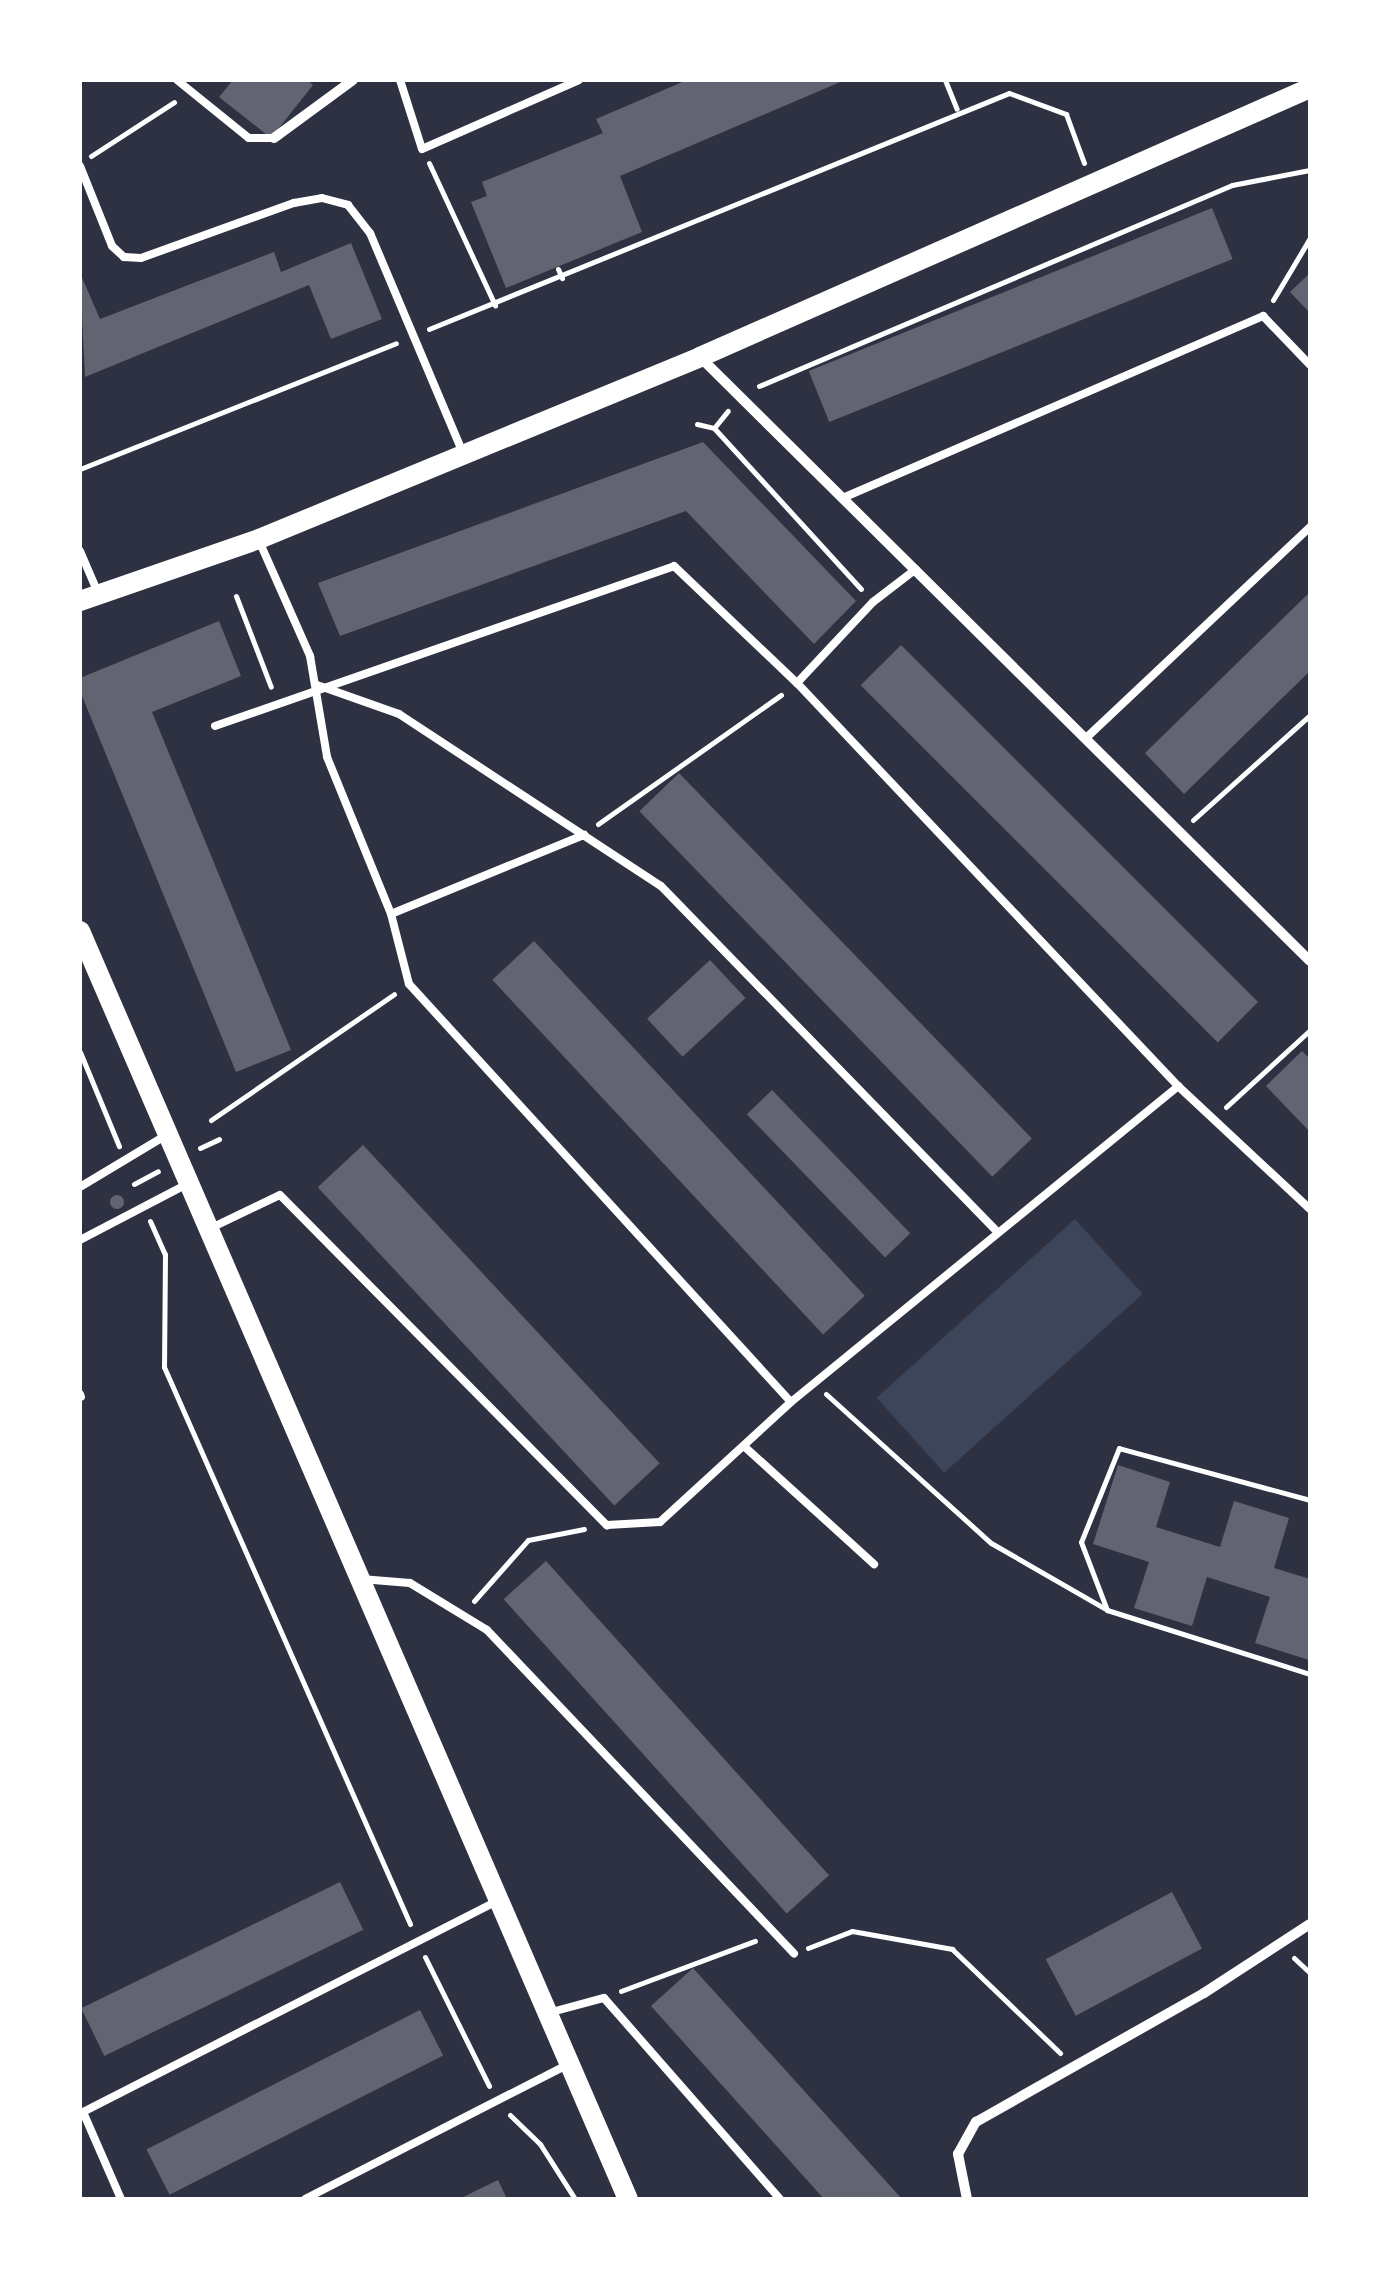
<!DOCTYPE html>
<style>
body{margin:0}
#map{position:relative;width:1390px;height:2279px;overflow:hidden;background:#2d3142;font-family:Commissioner,sans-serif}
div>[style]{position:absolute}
.green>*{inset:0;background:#3c4559;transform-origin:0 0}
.building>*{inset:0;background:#626471;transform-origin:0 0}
.round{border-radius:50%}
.path>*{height:5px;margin:-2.5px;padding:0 2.5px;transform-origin:2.5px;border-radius:2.5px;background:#fff}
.service>*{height:8px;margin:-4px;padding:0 4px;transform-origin:4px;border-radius:4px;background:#fff}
.minor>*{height:10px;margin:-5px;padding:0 5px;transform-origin:5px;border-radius:5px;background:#fff}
.secondary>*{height:20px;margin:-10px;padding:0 10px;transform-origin:10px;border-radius:10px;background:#fff}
span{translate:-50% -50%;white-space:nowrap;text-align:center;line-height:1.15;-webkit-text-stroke:8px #fff;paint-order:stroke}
.frame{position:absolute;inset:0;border:82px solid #fff;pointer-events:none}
</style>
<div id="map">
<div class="green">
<i style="left:1075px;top:1219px;width:101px;height:267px;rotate:48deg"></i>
</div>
<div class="building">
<i style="clip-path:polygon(233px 80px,307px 80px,313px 85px,271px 138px,219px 97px)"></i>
<i style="clip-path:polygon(687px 80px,845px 80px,620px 176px,642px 232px,506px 288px,471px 202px,487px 196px,482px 182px,603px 133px,596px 119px)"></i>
<i style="left:1212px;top:208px;width:55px;height:435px;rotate:68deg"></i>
<i style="clip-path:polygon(351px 243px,382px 319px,331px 339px,309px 285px,85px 377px,80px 273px,100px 319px,274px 252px,281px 272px)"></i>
<i style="clip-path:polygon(1310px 273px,1310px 313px,1290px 292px)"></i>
<i style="clip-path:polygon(703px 442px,856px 601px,814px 644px,686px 511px,340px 636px,318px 583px)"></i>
<i style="clip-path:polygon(1310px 592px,1310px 671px,1184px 794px,1145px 753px)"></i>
<i style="clip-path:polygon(219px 621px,241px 676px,152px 712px,291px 1050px,236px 1072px,80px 691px,80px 678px)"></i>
<i style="left:901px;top:645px;width:505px;height:57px;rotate:45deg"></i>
<i style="left:679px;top:773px;width:508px;height:55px;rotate:46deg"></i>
<i style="left:534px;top:941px;width:485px;height:57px;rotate:47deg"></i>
<i style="left:710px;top:960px;width:52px;height:86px;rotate:47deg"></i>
<i style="clip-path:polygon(1302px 1051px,1310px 1059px,1310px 1132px,1266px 1086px)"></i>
<i style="left:772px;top:1090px;width:199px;height:35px;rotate:46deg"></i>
<i style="left:363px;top:1145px;width:435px;height:62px;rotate:47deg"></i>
<i class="round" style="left:110px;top:1195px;width:14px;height:14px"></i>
<i style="clip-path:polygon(1118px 1465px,1170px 1482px,1156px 1527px,1220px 1547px,1234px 1501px,1289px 1518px,1274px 1568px,1310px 1579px,1309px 1660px,1255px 1643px,1270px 1597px,1207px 1577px,1192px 1626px,1134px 1608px,1149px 1562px,1093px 1544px)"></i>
<i style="left:546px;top:1561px;width:423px;height:57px;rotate:48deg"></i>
<i style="left:340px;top:1882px;width:53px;height:288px;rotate:64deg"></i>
<i style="left:1172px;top:1892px;width:64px;height:143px;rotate:62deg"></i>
<i style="clip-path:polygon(693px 1968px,902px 2199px,824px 2199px,651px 2006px)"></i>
<i style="left:420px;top:2010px;width:51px;height:307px;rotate:63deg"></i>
<i style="clip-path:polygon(498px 2180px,507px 2199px,459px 2199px)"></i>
</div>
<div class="path">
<i style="left:945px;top:80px;width:31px;rotate:68deg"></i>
<i style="left:91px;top:156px;width:99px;rotate:-33deg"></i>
<i style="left:429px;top:163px;width:157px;rotate:65.1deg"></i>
<i style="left:558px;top:269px;width:10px;rotate:66deg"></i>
<i style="left:1273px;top:300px;width:72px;rotate:-59.2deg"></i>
<i style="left:429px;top:329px;width:626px;rotate:-22.14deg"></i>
<i style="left:1009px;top:93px;width:61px;rotate:20.2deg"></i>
<i style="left:1066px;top:114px;width:52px;rotate:69.8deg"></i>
<i style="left:759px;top:386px;width:514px;rotate:-23.02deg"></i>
<i style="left:1232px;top:185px;width:79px;rotate:-10.9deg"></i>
<i style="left:697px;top:424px;width:17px;rotate:13deg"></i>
<i style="left:714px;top:428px;width:218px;rotate:47.6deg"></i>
<i style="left:714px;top:428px;width:22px;rotate:-51deg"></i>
<i style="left:80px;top:469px;width:340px;rotate:-21.7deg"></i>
<i style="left:236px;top:596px;width:97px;rotate:69deg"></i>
<i style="left:1193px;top:820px;width:157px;rotate:-41.9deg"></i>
<i style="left:598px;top:824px;width:224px;rotate:-35.2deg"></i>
<i style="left:80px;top:1052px;width:102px;rotate:67.5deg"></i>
<i style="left:1226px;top:1107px;width:114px;rotate:-42.5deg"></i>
<i style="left:211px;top:1120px;width:222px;rotate:-34.5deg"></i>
<i style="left:200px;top:1148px;width:21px;rotate:-25deg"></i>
<i style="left:134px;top:1184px;width:27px;rotate:-28deg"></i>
<i style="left:150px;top:1221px;width:36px;rotate:66deg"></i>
<i style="left:165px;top:1254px;width:113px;rotate:90.5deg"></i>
<i style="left:164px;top:1367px;width:609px;rotate:66.17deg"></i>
<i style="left:826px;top:1394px;width:222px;rotate:42.1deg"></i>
<i style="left:991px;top:1543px;width:133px;rotate:29.9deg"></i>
<i style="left:1310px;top:1500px;width:198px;rotate:-164.8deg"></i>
<i style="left:1119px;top:1448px;width:101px;rotate:112deg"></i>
<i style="left:1081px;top:1542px;width:73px;rotate:69.1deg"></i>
<i style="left:1107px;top:1610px;width:213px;rotate:17.5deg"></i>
<i style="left:474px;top:1601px;width:81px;rotate:-48.5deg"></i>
<i style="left:528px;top:1540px;width:57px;rotate:-11.1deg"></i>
<i style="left:808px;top:1948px;width:47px;rotate:-21.1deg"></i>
<i style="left:852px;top:1931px;width:102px;rotate:10.2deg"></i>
<i style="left:952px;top:1949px;width:150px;rotate:43.9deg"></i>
<i style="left:425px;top:1957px;width:144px;rotate:63.6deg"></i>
<i style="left:1294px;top:1958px;width:22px;rotate:43deg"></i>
<i style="left:621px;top:1991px;width:143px;rotate:-20.5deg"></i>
<i style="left:510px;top:2115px;width:42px;rotate:44deg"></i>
<i style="left:540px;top:2144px;width:65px;rotate:57.5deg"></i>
</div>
<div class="service">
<i style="left:177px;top:80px;width:92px;rotate:38.9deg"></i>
<i style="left:249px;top:138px;width:25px"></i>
<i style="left:400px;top:80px;width:72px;rotate:72.3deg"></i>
<i style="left:422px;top:149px;width:171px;rotate:-23.7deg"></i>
<i style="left:80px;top:166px;width:86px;rotate:68.2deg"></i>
<i style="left:112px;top:246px;width:16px;rotate:43deg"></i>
<i style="left:124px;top:257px;width:17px;rotate:3deg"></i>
<i style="left:141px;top:258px;width:163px;rotate:-19.8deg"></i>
<i style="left:294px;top:203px;width:28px;rotate:-10deg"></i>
<i style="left:322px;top:198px;width:27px;rotate:15deg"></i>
<i style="left:348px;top:205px;width:36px;rotate:52deg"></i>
<i style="left:370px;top:233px;width:239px;rotate:67.1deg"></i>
<i style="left:845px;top:497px;width:456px;rotate:-23.4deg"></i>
<i style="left:1263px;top:316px;width:68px;rotate:46.2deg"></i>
<i style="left:260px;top:543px;width:124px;rotate:66.1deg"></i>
<i style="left:310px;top:656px;width:102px;rotate:80.4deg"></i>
<i style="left:327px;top:757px;width:170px;rotate:67.8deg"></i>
<i style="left:391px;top:914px;width:72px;rotate:75.6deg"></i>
<i style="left:409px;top:984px;width:566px;rotate:47.58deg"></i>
<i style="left:80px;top:551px;width:46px;rotate:66.8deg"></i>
<i style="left:797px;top:683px;width:111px;rotate:-46.8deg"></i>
<i style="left:873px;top:602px;width:54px;rotate:-37.5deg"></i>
<i style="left:317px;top:685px;width:87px;rotate:19.5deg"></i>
<i style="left:399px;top:714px;width:313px;rotate:33.3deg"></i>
<i style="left:661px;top:886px;width:480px;rotate:45.8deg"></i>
<i style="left:215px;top:726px;width:486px;rotate:-19.2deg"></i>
<i style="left:674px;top:566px;width:170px;rotate:43.6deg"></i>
<i style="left:797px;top:683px;width:555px;rotate:46.61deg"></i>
<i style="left:1178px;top:1086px;width:180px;rotate:43deg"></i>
<i style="left:1085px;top:739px;width:309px;rotate:-43.3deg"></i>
<i style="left:391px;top:914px;width:209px;rotate:-22.3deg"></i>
<i style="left:80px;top:1187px;width:99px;rotate:-31deg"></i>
<i style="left:211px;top:1228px;width:76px;rotate:-25.6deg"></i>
<i style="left:280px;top:1195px;width:465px;rotate:45.3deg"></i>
<i style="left:607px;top:1525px;width:53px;rotate:-3.2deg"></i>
<i style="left:660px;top:1522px;width:178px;rotate:-42.5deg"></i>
<i style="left:791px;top:1402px;width:500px;rotate:-39.2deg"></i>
<i style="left:80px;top:1240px;width:121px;rotate:-27.6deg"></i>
<i style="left:80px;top:1394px;width:3px;rotate:72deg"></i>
<i style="left:746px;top:1448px;width:173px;rotate:42.2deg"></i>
<i style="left:361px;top:1579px;width:49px;rotate:4.7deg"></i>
<i style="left:410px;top:1583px;width:90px;rotate:31.4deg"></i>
<i style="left:487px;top:1630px;width:446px;rotate:46.5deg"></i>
<i style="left:548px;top:2013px;width:58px;rotate:-15deg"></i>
<i style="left:604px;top:1998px;width:267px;rotate:48.8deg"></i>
<i style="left:121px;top:2199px;width:95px;rotate:-113.6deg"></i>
<i style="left:83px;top:2112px;width:466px;rotate:-27deg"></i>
<i style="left:305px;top:2199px;width:294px;rotate:-27.1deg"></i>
</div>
<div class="minor">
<i style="left:274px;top:138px;width:98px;rotate:-36.3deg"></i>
<i style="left:700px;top:357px;width:858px;rotate:44.72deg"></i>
<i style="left:967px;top:2199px;width:46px;rotate:-101.3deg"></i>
<i style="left:958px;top:2154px;width:37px;rotate:-61deg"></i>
<i style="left:976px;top:2122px;width:262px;rotate:-29.5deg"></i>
<i style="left:1204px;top:1993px;width:126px;rotate:-33.1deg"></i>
</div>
<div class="secondary">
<i style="left:80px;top:601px;width:189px;rotate:-19.1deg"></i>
<i style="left:259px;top:539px;width:477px;rotate:-22.4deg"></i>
<i style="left:700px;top:357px;width:667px;rotate:-23.8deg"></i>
<i style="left:80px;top:931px;width:1381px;rotate:66.63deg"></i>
</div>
<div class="frame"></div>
</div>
